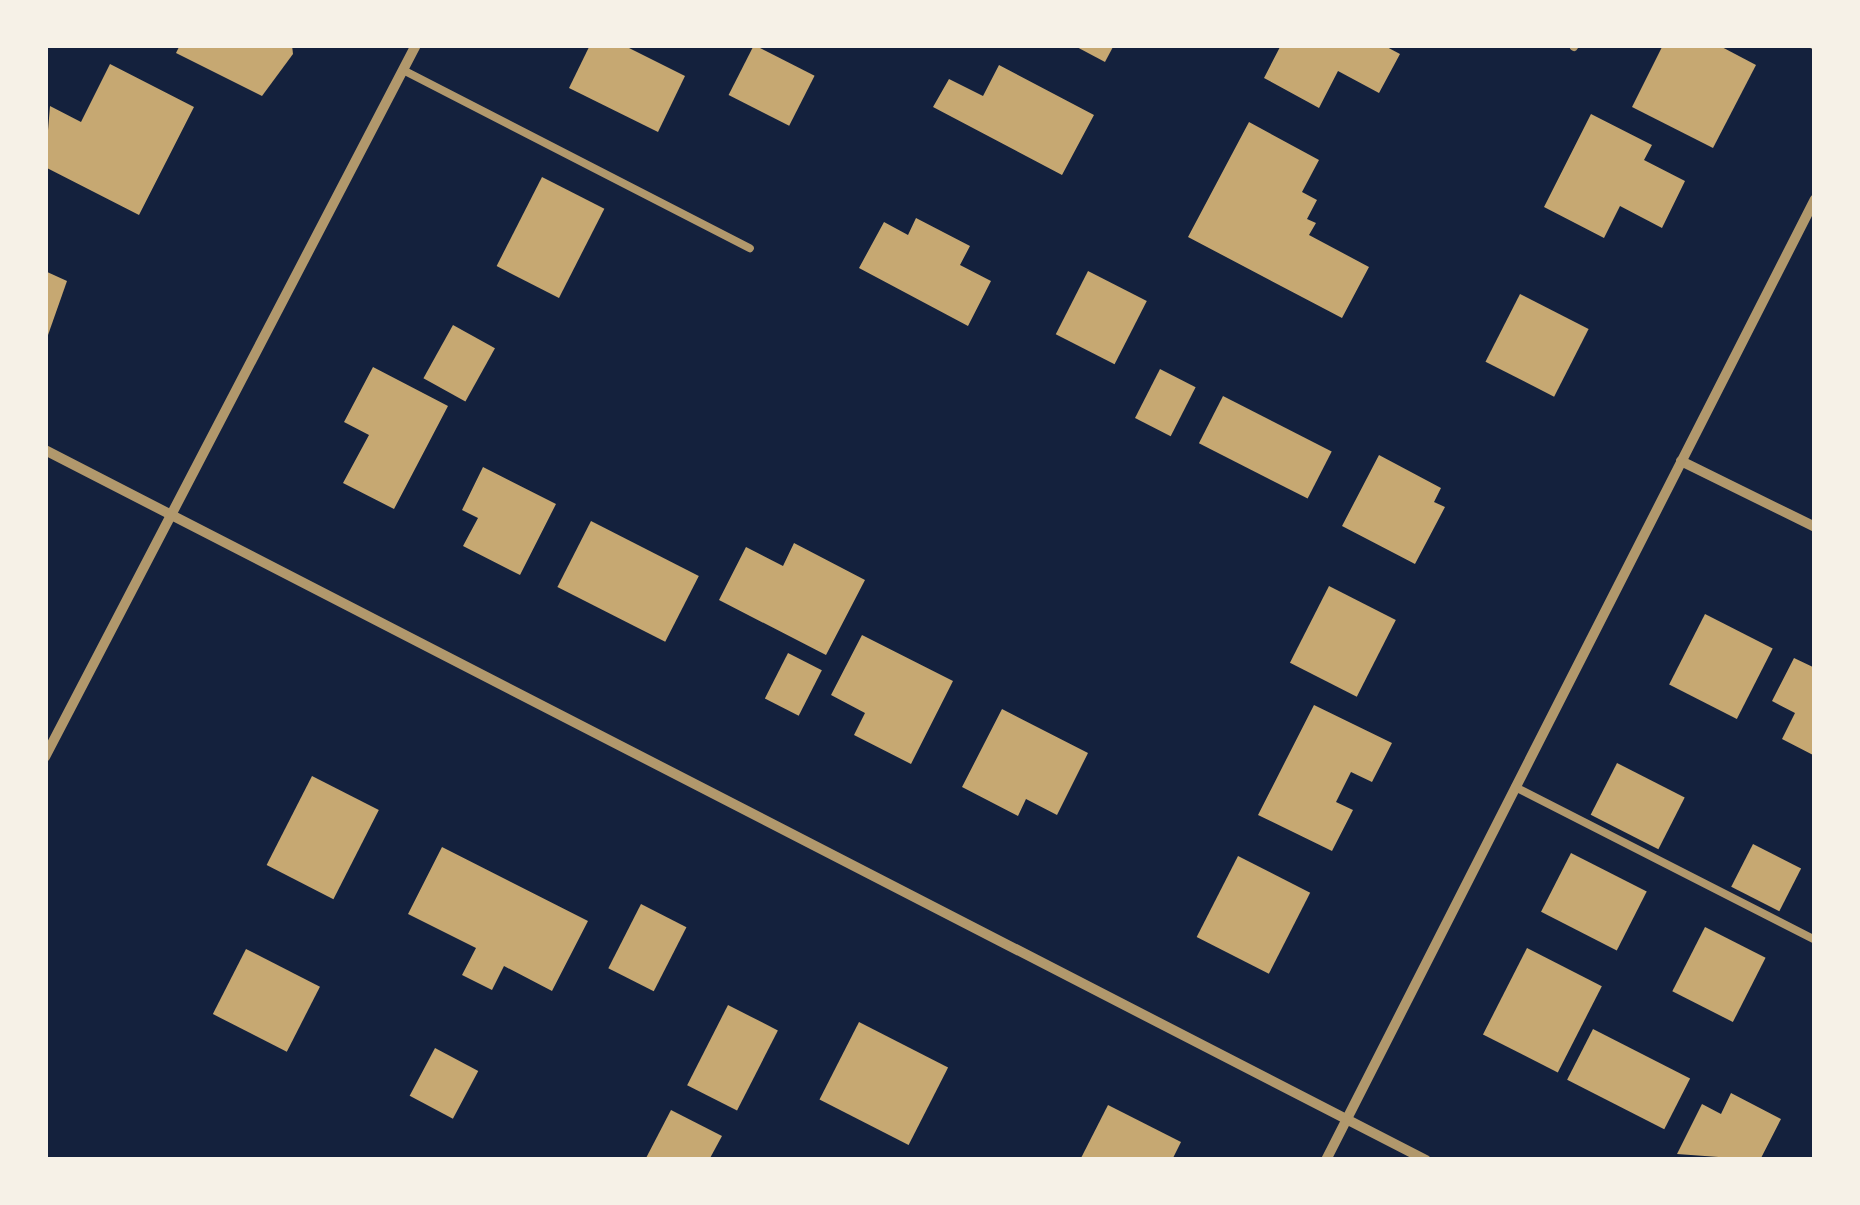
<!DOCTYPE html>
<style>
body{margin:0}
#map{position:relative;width:1860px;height:1205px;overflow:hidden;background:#14213d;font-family:Mulish,sans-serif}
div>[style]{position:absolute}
.building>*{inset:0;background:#c6a872;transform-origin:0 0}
.service>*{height:8px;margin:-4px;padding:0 4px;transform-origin:4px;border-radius:4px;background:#b1986c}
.minor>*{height:10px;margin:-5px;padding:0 5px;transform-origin:5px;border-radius:5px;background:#b1986c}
span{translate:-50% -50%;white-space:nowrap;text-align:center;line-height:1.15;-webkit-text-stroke:8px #f6f1e7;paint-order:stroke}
.frame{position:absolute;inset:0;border:48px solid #f6f1e7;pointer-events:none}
</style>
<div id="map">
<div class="building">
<i style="clip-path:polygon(180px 45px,292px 45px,293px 54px,262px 96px,176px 53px)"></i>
<i style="clip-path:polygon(590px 45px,623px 45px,685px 76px,658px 132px,569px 88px)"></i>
<i style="left:754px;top:45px;width:68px;height:56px;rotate:27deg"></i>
<i style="clip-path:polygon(1073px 45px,1114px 45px,1105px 62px)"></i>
<i style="clip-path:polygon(1281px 45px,1383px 45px,1400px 54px,1379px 93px,1338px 71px,1319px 108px,1264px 78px)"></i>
<i style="clip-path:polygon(1663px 45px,1718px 45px,1756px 65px,1713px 148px,1632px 107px)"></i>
<i style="clip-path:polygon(110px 64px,194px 107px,139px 215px,45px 167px,50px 106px,81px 122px)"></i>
<i style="clip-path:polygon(999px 65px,1094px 115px,1062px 175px,933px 107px,949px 79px,983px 96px)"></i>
<i style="clip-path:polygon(1591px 114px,1652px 145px,1644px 160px,1685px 181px,1662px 228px,1620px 206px,1604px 238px,1544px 207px)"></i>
<i style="clip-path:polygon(1249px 122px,1319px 160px,1302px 192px,1317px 200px,1307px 219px,1316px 223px,1309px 235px,1369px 267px,1342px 318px,1188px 237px)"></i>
<i style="left:542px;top:177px;width:70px;height:100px;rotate:27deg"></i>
<i style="clip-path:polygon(916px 218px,970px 246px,960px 265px,991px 281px,968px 326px,859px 268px,884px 222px,908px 235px)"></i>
<i style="clip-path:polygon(45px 271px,67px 281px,48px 335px,45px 334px)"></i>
<i style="left:1088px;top:271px;width:66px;height:71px;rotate:27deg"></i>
<i style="left:1520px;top:294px;width:77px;height:76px;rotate:27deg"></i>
<i style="left:453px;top:325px;width:48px;height:61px;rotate:29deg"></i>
<i style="clip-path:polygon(373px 367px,448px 406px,394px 509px,343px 483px,369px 435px,344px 422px)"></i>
<i style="left:1160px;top:369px;width:40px;height:55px;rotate:27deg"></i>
<i style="left:1223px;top:396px;width:122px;height:53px;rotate:27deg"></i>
<i style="clip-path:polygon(1379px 455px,1441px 488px,1434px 502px,1445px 507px,1415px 564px,1342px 526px)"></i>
<i style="clip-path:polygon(483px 467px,556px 504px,520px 575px,463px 546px,478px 518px,462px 510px)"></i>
<i style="left:591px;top:521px;width:121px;height:74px;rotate:27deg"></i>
<i style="clip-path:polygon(794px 543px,865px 580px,826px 655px,719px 600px,746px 547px,783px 566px)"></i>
<i style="left:1329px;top:586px;width:75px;height:86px;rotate:27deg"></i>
<i style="left:1705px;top:614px;width:76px;height:79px;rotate:27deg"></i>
<i style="clip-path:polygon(862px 635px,953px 681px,911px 764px,854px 735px,865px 713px,831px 695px)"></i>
<i style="left:788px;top:653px;width:38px;height:51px;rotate:27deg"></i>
<i style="clip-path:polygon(1794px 658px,1815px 668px,1815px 756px,1782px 739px,1795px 713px,1772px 701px)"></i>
<i style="clip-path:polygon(1314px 705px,1392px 743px,1372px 782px,1351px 772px,1336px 802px,1353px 810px,1332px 851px,1258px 815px)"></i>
<i style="clip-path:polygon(1002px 709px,1088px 753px,1057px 815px,1026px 799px,1018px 816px,962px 787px)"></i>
<i style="left:1617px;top:763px;width:76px;height:58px;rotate:27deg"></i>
<i style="left:312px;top:776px;width:75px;height:100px;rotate:27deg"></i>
<i style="left:1753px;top:844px;width:54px;height:48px;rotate:27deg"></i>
<i style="clip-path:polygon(442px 847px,588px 921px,552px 991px,504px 966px,492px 990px,462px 975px,476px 948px,408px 914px)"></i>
<i style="left:1571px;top:853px;width:85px;height:66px;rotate:27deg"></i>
<i style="left:1238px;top:856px;width:81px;height:91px;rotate:27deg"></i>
<i style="left:641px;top:904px;width:51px;height:72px;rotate:27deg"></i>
<i style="left:1705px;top:927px;width:68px;height:72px;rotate:27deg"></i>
<i style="left:1527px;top:948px;width:84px;height:97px;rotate:27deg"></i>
<i style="left:246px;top:949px;width:83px;height:73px;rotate:27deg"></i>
<i style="left:728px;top:1005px;width:56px;height:90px;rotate:27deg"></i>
<i style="left:859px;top:1022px;width:100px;height:87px;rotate:27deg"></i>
<i style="left:1593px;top:1029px;width:109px;height:57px;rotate:27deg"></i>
<i style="left:435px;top:1048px;width:49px;height:54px;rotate:28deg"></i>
<i style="clip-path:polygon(1731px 1093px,1781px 1119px,1760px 1160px,1677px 1154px,1702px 1104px,1721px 1114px)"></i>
<i style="clip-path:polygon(1108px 1105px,1181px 1142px,1172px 1160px,1080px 1160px)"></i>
<i style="clip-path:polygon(671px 1110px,722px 1136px,709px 1160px,645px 1160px)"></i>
</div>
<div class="service">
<i style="left:1813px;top:45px;width:2px;rotate:27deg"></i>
<i style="left:1574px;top:47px;width:2px;rotate:-63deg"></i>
<i style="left:403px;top:70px;width:390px;rotate:27.2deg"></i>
<i style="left:1515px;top:787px;width:337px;rotate:27deg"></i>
</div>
<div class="minor">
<i style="left:45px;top:450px;width:1553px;rotate:27.21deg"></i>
<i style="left:1681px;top:461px;width:149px;rotate:26.2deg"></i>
<i style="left:45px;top:757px;width:803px;rotate:-62.48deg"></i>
<i style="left:1326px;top:1160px;width:1078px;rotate:-63.03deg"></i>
</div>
<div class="frame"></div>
</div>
